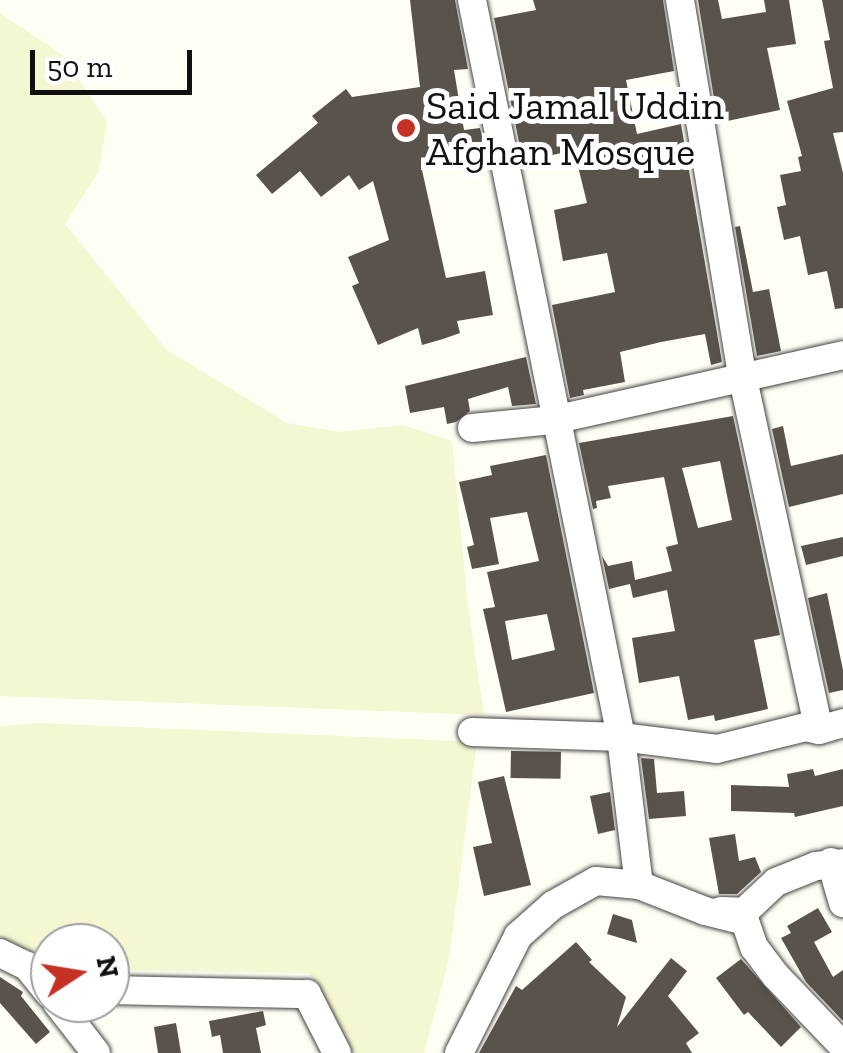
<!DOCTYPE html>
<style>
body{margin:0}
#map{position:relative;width:843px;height:1053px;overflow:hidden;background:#fffef4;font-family:"Zilla Slab",serif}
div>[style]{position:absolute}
.farmland>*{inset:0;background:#f5f6d2}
.building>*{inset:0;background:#59534c;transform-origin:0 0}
.roads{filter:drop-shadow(0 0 2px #434343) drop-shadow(0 0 2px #434343)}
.minor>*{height:28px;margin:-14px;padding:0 14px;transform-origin:14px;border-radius:14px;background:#fff}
.dots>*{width:28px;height:28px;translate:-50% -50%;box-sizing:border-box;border:5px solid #fff;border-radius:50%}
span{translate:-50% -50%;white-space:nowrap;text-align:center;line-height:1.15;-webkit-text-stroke:10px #fff;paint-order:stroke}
.poi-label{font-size:40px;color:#101010}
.left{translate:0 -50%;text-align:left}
.north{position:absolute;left:30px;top:923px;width:100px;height:100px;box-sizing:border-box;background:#fff;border:2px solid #9f9f9f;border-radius:50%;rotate:78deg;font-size:28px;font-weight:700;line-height:40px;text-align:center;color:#101010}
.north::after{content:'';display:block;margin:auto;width:35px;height:45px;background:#c53123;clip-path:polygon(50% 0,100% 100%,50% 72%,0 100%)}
.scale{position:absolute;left:30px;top:50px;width:162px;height:45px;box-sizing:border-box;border:5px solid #101010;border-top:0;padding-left:12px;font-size:30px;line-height:35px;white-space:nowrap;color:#101010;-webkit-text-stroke:8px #fff;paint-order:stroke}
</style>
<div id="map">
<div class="farmland">
<i style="clip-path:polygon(0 13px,63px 55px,107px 122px,99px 171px,65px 224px,167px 350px,287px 423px,339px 432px,403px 425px,452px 441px,468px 606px,484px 715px,0 696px)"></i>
<i style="clip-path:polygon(39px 723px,477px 742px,449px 959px,424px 1053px,353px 1053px,309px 973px,110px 970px,110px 943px,50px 943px,50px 956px,21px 948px,0 936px,0 726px)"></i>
</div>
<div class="building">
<i style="clip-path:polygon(410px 0,455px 0,468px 69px,454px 70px,464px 130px,480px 128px,484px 145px,449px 151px,452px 165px,422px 170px,446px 278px,485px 271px,493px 315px,457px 321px,460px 333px,443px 339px,422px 345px,418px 328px,378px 345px,352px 286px,359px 283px,348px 257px,389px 240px,373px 181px,359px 190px,349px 175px,321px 197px,300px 171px,272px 194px,256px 175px,318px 123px,312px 116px,346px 89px,352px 97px,420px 87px)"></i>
<i style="clip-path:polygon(533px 0,663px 0,674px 71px,626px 80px,637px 134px,681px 124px,722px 362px,711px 365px,705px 334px,661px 342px,620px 352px,625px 382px,583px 390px,584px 395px,570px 398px,552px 305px,615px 292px,607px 253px,563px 261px,554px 210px,587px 203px,574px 150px,523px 162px,494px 18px,536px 10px)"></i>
<i style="clip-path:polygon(698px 0,718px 0,722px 19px,766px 12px,764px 0,789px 0,796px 44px,767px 48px,780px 110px,718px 123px)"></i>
<i style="clip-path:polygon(822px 0,843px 0,843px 132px,833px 133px,843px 173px,843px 308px,835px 309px,827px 271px,808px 275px,800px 236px,784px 240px,777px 207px,786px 205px,780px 175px,801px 171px,798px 157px,802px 156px,787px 101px,833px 88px,824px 41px,830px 40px)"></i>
<i style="clip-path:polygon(740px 226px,753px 292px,769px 289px,781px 351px,757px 356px,735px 227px)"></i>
<i style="clip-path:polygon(526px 357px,536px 404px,512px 406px,508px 387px,468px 399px,470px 411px,456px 422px,447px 424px,444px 407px,410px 413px,405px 386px)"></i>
<i style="clip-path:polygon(evenodd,733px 416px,780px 635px,754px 640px,768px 709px,715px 721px,714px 715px,688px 720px,679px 676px,639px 683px,632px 638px,675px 631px,667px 590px,633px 598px,630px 584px,609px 589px,602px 556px,608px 566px,632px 561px,635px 580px,672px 571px,666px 547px,678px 544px,664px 477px,608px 486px,611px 498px,596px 501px,597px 508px,593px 509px,579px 443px,733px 416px,720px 461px,732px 520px,698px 528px,682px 468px,720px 461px)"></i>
<i style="clip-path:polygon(783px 426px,791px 466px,843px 454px,843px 494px,789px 507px,772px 429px)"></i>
<i style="clip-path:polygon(evenodd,546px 455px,594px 693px,506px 712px,483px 609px,495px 607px,487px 572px,539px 561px,527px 512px,490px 518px,499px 564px,472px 569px,467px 547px,474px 545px,459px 482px,492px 475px,490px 466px,546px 455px,547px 614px,555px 650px,512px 660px,505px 621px,547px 614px)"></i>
<i style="clip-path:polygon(843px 537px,843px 556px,806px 565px,801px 546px)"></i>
<i style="clip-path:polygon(827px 593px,843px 670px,843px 690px,829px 693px,808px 598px)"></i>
<i style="left:511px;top:751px;width:50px;height:27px;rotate:1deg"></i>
<i style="clip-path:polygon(641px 758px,654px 759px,657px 793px,684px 791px,686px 816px,649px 819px)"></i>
<i style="clip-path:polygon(813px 769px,815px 776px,843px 769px,843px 806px,795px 817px,794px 813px,731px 811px,731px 785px,789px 787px,787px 774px)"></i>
<i style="clip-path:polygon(504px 776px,531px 885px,484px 896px,473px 847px,492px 843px,478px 782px)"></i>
<i style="clip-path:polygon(610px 792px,615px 830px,598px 834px,590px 796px)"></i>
<i style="clip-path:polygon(735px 834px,739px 861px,755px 857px,761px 872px,737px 894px,719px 894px,709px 838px)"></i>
<i style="clip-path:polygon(818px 908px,832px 932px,814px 942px,833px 977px,843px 970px,843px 1021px,806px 982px,781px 938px,791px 933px,787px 926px)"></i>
<i style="clip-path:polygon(613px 914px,632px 920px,637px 943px,607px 934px)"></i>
<i style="clip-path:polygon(576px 942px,592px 960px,589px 962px,626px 997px,617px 1027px,671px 958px,687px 971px,668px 996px,699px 1033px,686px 1043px,692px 1053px,479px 1053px,516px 986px,522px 990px)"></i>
<i style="clip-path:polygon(741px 959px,801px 1027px,781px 1047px,748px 1012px,744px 1015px,716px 978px)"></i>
<i style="clip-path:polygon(0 977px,23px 992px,21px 996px,50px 1032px,36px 1044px,0 1003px)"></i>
<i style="clip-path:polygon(263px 1011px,266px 1025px,256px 1028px,261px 1053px,223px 1053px,220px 1035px,212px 1037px,209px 1021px)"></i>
<i style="clip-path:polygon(176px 1023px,181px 1053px,158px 1053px,154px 1027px)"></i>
</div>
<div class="roads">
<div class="minor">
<i style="left:472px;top:0;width:752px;rotate:78.57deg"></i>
<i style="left:621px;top:737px;width:149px;rotate:83.1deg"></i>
<i style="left:680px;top:0;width:384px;rotate:80.6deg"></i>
<i style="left:743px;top:379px;width:359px;rotate:77.8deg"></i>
<i style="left:472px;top:428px;width:81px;rotate:-5.6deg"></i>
<i style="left:553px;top:420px;width:297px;rotate:-12.6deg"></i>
<i style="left:472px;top:732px;width:149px;rotate:1.9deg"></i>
<i style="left:621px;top:737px;width:97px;rotate:7.1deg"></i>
<i style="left:717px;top:749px;width:92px;rotate:-13.9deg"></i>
<i style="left:806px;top:727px;width:13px;rotate:13deg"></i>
<i style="left:819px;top:730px;width:25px;rotate:-16deg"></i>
<i style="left:831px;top:862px;width:43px;rotate:73.7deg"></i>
<i style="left:721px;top:911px;width:23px;rotate:2deg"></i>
<i style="left:744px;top:912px;width:44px;rotate:-43.2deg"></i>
<i style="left:776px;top:882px;width:43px;rotate:-21.8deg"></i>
<i style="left:816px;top:866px;width:27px;rotate:-6deg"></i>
<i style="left:0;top:953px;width:30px;rotate:26deg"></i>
<i style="left:27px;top:966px;width:36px;rotate:51deg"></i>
<i style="left:110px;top:990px;width:197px;rotate:1.2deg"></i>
<i style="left:307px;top:994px;width:66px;rotate:63deg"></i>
<i style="left:57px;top:1003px;width:63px;rotate:52deg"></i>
<i style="left:459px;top:1053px;width:131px;rotate:-63.2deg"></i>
<i style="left:518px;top:936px;width:47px;rotate:-41.5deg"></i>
<i style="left:553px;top:905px;width:49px;rotate:-29.2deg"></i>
<i style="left:596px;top:881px;width:43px;rotate:5.3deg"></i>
<i style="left:639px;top:885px;width:71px;rotate:21.5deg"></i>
<i style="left:705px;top:911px;width:41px;rotate:14deg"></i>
<i style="left:745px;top:921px;width:28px;rotate:71deg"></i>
<i style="left:754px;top:947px;width:36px;rotate:53deg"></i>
<i style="left:776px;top:976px;width:97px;rotate:46.3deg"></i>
</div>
</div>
<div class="dots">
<i style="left:406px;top:128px;background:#c53123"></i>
</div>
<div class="poi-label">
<span class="left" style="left:426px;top:128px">Said Jamal Uddin<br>Afghan Mosque</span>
</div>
<div class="north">N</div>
<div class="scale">50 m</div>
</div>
